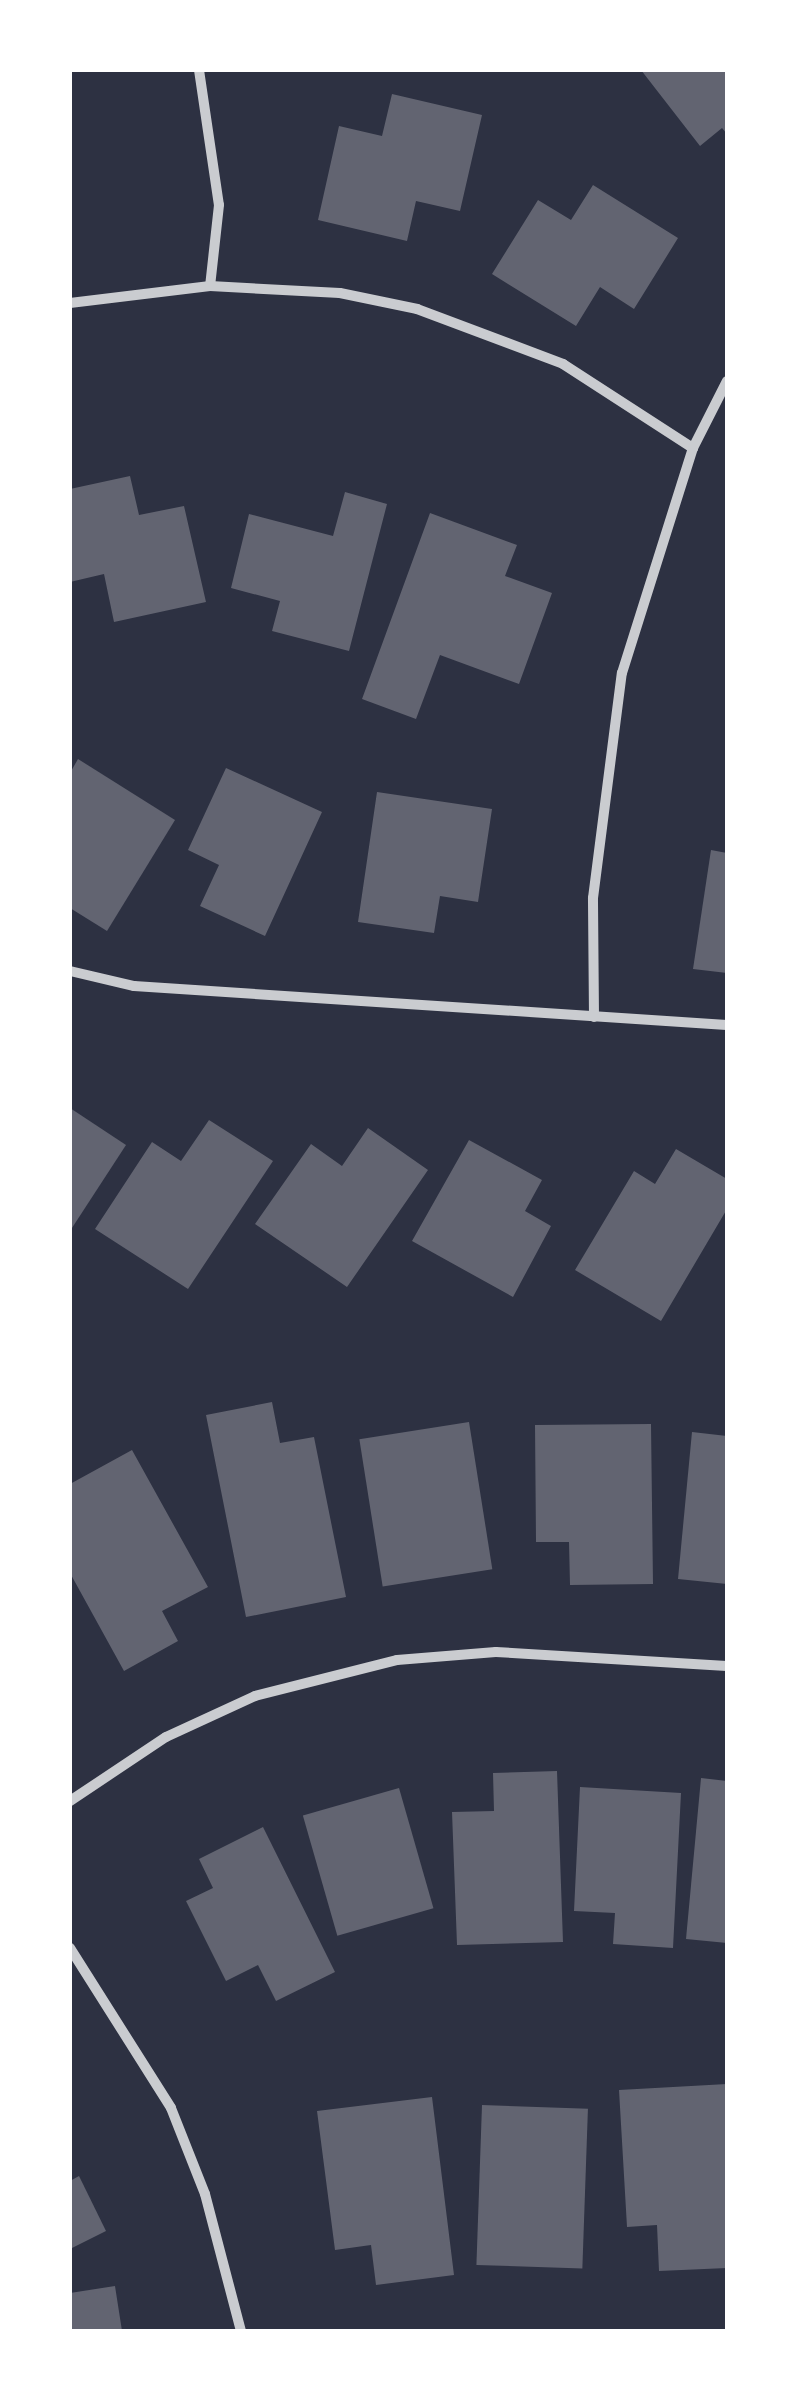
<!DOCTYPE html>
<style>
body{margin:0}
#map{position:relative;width:797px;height:2401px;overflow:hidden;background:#2d3142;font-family:"Varela Round",sans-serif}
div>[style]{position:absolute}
.building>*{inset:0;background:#626471;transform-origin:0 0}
.minor>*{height:10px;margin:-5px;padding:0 5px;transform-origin:5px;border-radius:5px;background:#caccd0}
span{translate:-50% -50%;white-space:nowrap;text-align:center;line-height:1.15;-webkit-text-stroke:10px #fff;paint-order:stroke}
.frame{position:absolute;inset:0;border:72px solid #fff;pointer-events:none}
</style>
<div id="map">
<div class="building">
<i style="clip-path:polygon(641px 70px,727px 70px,727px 134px,722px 128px,700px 146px)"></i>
<i style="clip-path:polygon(392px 94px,482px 115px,460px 211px,416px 201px,407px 241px,318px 220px,339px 126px,382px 136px)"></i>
<i style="clip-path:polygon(593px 185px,678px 238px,634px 309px,600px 287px,576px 326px,492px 274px,538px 200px,571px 220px)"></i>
<i style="clip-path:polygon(130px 476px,139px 515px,184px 506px,206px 602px,114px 622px,104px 574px,70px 582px,70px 489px)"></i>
<i style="clip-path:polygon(345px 492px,387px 504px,349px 651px,272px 631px,280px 601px,231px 588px,249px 514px,333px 536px)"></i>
<i style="clip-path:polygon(430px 513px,517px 545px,505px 576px,552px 593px,519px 684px,440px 655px,416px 719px,362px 699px)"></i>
<i style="clip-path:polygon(78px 759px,175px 820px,107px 931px,70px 908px,70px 773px)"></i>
<i style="clip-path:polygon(226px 768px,322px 812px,265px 936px,200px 906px,219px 865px,188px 850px)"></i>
<i style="clip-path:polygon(377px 792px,492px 809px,478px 902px,440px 896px,434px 933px,358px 922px)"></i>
<i style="clip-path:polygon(711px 850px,727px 853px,727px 973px,693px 969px)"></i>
<i style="clip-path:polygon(70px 1108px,126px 1145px,70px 1231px)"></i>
<i style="clip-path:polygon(209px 1120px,273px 1161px,188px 1289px,95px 1229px,152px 1142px,181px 1161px)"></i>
<i style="clip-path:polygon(368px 1128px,428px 1170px,347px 1287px,255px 1224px,311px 1144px,342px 1166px)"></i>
<i style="clip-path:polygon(469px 1140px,542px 1180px,525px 1211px,551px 1226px,513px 1297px,412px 1241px)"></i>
<i style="clip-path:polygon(676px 1149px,727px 1179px,727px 1209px,661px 1321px,575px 1270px,634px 1171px,655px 1184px)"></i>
<i style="clip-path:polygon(272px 1402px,280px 1443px,314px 1437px,346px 1597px,246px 1617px,206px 1415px)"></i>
<i style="left:469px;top:1422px;width:149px;height:111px;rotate:81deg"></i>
<i style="clip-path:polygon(651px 1424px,653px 1584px,570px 1585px,569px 1542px,536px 1542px,535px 1425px)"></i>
<i style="clip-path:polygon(692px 1432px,727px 1436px,727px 1584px,678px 1579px)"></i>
<i style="clip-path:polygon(132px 1450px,208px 1587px,162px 1611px,178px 1641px,124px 1671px,70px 1573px,70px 1484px)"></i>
<i style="clip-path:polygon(557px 1771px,563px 1942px,457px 1945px,452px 1812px,494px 1811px,493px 1773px)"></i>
<i style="clip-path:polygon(701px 1778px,727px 1781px,727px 1943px,686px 1939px)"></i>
<i style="clip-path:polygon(580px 1787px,681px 1793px,673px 1948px,613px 1944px,615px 1913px,574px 1911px)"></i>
<i style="left:399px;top:1788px;width:125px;height:100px;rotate:74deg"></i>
<i style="clip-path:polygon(263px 1827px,335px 1972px,276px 2001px,258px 1965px,226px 1981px,186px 1901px,213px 1888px,199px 1859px)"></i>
<i style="clip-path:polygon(727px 2084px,727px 2268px,659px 2271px,657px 2225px,627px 2227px,619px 2090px)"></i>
<i style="clip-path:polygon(432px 2097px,454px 2275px,376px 2285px,371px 2245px,335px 2250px,317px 2111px)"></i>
<i style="left:482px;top:2105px;width:106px;height:160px;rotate:2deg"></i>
<i style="clip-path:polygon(79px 2176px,106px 2231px,70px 2249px,70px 2181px)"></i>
<i style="clip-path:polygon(115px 2286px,122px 2331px,70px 2331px,70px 2293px)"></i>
</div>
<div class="minor">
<i style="left:199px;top:70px;width:136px;rotate:81.6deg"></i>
<i style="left:219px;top:205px;width:81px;rotate:96.3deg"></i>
<i style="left:70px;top:303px;width:141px;rotate:-6.9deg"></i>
<i style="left:210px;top:286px;width:130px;rotate:3.1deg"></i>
<i style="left:340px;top:293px;width:79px;rotate:11.7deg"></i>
<i style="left:417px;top:309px;width:156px;rotate:20.6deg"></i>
<i style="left:563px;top:364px;width:155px;rotate:32.9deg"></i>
<i style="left:70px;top:971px;width:66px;rotate:13.2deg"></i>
<i style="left:134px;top:986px;width:594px;rotate:3.76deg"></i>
<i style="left:594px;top:1017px;width:119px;rotate:-90.5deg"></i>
<i style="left:593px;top:898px;width:227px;rotate:-82.7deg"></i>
<i style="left:622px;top:673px;width:236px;rotate:-72.5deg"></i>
<i style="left:693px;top:448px;width:75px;rotate:-63.1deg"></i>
<i style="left:70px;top:1801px;width:115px;rotate:-33.7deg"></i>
<i style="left:166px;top:1737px;width:98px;rotate:-24.7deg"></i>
<i style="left:255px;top:1696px;width:146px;rotate:-14.2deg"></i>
<i style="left:397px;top:1660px;width:99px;rotate:-4.6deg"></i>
<i style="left:496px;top:1652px;width:231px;rotate:3.5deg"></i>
<i style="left:70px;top:1948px;width:189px;rotate:57.7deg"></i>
<i style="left:171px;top:2108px;width:92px;rotate:68.4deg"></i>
<i style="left:205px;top:2194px;width:142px;rotate:75.3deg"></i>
</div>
<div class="frame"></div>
</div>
